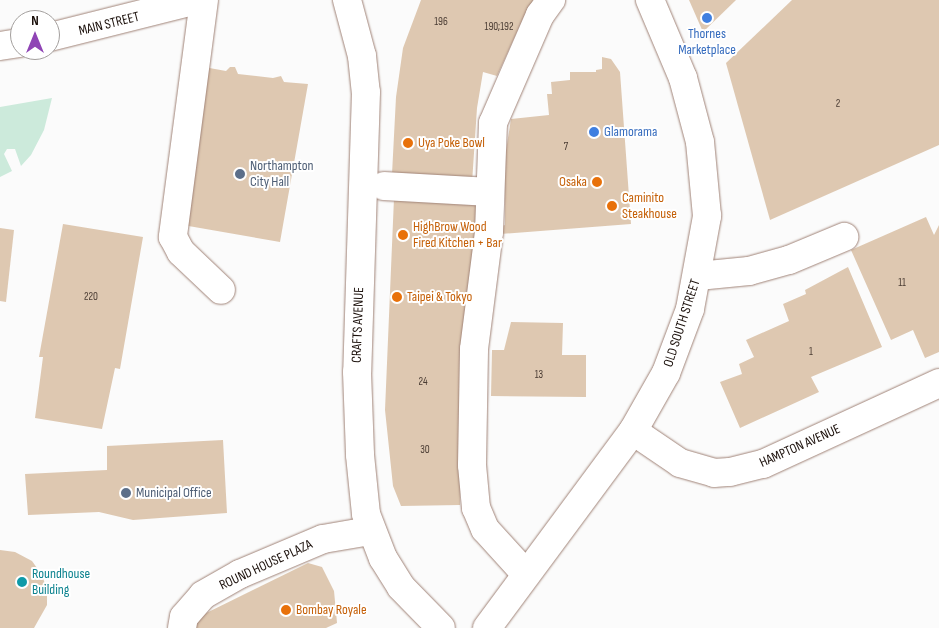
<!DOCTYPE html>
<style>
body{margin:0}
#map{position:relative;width:939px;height:628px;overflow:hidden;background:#fbfbfb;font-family:"Sofia Sans Condensed",sans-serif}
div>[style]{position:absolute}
.green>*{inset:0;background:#cceadb}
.building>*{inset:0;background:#dec8b1}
.roads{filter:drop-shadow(0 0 1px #a08377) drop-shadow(0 0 1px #a08377)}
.minor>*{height:28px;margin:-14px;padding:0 14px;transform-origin:14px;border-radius:14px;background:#fff}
.highway>*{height:28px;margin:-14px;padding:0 14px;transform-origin:14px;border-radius:14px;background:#fff}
.dots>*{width:14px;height:14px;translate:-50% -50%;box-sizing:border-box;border:2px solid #fff;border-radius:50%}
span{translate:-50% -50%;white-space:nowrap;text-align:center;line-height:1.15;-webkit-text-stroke:4px #fff;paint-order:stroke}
.number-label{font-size:11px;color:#4b3d34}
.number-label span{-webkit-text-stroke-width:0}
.street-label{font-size:14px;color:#1a0f0a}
.shop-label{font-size:14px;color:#366cbe}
.left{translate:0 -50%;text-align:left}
.food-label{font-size:14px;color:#c56008}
.right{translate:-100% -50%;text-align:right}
.service-label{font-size:14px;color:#4e5e75}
.culture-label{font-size:14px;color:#0d838f}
.north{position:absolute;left:10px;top:10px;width:50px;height:50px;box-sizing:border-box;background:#fff;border:1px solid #a39f9d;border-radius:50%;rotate:0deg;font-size:14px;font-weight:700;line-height:20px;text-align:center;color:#1a0f0a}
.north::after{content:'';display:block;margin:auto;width:18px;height:22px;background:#8f44b5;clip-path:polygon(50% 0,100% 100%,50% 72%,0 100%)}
</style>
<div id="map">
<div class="green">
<i style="clip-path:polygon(52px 98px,44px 130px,31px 155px,21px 166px,15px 149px,7px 149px,4px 154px,12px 171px,0 177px,0 107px)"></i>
</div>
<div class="building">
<i style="clip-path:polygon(421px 0,535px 0,527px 10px,497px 76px,483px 72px,477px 108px,472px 183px,392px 174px,396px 97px,403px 48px)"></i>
<i style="clip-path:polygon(689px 0,736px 0,703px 32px)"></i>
<i style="clip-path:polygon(792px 0,939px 0,939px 145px,770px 220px,726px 63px)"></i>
<i style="clip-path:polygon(602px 57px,611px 59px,620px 72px,631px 224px,500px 234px,499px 227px,505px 225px,505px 176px,502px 176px,511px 119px,549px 115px,547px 94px,552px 94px,551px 82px,570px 80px,570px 72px,596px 72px,596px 70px,602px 69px)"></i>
<i style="clip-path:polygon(204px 67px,226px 71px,230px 67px,235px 67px,238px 74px,273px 78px,281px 76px,284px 82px,308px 84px,280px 242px,177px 224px)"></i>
<i style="clip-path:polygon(394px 198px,483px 202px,461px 413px,460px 505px,401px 506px,393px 486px,385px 410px)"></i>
<i style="clip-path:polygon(926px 217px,934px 235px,939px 225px,939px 352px,925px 358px,913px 330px,891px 340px,851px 250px)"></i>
<i style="clip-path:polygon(63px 224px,143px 237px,120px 369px,115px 368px,102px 429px,35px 418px,43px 357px,39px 357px)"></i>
<i style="clip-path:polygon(0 228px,14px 230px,6px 302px,0 301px)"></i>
<i style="clip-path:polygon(848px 267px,882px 347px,811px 377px,819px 392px,740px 428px,720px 382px,742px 374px,739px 364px,754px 357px,746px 340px,789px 321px,783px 304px,806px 294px,805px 290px)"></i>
<i style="clip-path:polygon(511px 322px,563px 323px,562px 355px,586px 355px,586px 397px,491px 396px,492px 350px,504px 350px)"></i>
<i style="clip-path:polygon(223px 440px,227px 513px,133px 520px,99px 512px,28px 515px,25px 474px,107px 470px,107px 446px)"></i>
<i style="clip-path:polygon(0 550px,15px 552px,32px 561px,42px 575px,47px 590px,47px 605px,34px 628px,0 628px)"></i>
<i style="clip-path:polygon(308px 563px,322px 567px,334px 591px,337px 623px,326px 628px,186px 628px,186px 623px)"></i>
</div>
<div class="roads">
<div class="minor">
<i style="left:204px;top:0;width:239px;rotate:97.5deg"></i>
<i style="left:173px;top:237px;width:17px;rotate:62deg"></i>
<i style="left:181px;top:252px;width:55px;rotate:43.5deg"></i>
<i style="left:347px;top:0;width:58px;rotate:75deg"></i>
<i style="left:362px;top:56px;width:36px;rotate:84deg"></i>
<i style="left:366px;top:92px;width:280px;rotate:91.8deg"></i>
<i style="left:357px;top:372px;width:83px;rotate:87.9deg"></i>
<i style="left:360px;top:455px;width:59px;rotate:84.2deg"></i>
<i style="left:366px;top:514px;width:47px;rotate:68.9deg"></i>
<i style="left:383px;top:558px;width:34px;rotate:58deg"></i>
<i style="left:401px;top:587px;width:57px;rotate:45.7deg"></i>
<i style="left:384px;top:186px;width:106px;rotate:3.2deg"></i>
<i style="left:698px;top:276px;width:51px;rotate:-5.6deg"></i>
<i style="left:749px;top:271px;width:41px;rotate:-15.4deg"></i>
<i style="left:789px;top:260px;width:60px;rotate:-22.7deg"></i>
<i style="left:633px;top:431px;width:57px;rotate:34.2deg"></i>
<i style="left:680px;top:463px;width:35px;rotate:16deg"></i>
<i style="left:714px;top:473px;width:16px;rotate:-4deg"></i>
<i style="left:730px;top:472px;width:34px;rotate:-14deg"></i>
<i style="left:763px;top:464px;width:194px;rotate:-24.7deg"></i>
<i style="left:525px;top:573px;width:59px;rotate:-132.3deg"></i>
<i style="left:485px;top:529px;width:23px;rotate:-113deg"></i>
<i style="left:476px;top:508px;width:43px;rotate:-95.3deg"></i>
<i style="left:472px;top:465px;width:116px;rotate:-89deg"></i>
<i style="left:474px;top:349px;width:118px;rotate:-82.7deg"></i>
<i style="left:489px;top:232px;width:109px;rotate:-87.9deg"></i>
<i style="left:493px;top:123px;width:118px;rotate:-66.5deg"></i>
<i style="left:540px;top:15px;width:19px;rotate:-54deg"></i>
<i style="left:182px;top:628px;width:11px;rotate:-80deg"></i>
<i style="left:184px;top:617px;width:29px;rotate:-49deg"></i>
<i style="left:203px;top:595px;width:43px;rotate:-29.6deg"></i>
<i style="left:240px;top:574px;width:90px;rotate:-22.9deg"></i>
<i style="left:323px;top:539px;width:48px;rotate:-9.7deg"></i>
<i style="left:487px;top:628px;width:245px;rotate:-53.5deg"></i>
<i style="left:633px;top:431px;width:67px;rotate:-60.4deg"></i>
<i style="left:666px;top:373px;width:68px;rotate:-69.4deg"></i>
<i style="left:690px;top:309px;width:95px;rotate:-79.6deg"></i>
<i style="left:707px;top:216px;width:74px;rotate:-95.4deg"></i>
<i style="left:700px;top:142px;width:66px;rotate:-104.9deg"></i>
<i style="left:683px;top:78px;width:85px;rotate:-112.9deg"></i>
</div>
<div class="highway">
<i style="left:50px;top:37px;width:152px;rotate:-14.1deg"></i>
<i style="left:0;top:46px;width:20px;rotate:-9deg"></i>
</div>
</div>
<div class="dots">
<i style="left:707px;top:18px;background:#3f7fe0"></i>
<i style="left:594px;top:132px;background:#3f7fe0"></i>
<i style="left:408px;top:143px;background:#e8710a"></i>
<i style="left:240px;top:174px;background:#5c6f8a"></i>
<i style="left:597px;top:182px;background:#e8710a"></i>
<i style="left:612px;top:206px;background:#e8710a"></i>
<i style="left:403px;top:235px;background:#e8710a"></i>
<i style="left:397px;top:297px;background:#e8710a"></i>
<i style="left:126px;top:493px;background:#5c6f8a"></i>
<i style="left:22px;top:582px;background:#0f9aa8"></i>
<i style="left:286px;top:610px;background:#e8710a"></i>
</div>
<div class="number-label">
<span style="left:441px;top:22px">196</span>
<span style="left:499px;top:27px">190;192</span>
<span style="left:838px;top:104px">2</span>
<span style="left:566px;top:147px">7</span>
<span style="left:902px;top:283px">11</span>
<span style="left:91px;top:297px">220</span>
<span style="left:811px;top:352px">1</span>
<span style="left:539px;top:375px">13</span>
<span style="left:423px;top:382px">24</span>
<span style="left:425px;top:450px">30</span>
</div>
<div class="street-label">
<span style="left:109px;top:24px;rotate:-14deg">MAIN STREET</span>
<span style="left:682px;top:323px;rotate:-72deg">OLD SOUTH STREET</span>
<span style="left:358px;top:325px;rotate:-88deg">CRAFTS AVENUE</span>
<span style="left:800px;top:446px;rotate:-24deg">HAMPTON AVENUE</span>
<span style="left:266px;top:565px;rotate:-25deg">ROUND HOUSE PLAZA</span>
</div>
<div class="shop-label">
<span style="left:707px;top:42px">Thornes<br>Marketplace</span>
<span class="left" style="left:604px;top:132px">Glamorama</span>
</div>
<div class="food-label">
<span class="left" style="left:418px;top:143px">Uya Poke Bowl</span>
<span class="right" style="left:587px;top:182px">Osaka</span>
<span class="left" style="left:622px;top:206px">Caminito<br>Steakhouse</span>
<span class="left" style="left:413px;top:235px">HighBrow Wood<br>Fired Kitchen + Bar</span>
<span class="left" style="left:407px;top:297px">Taipei &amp; Tokyo</span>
<span class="left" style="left:296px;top:610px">Bombay Royale</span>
</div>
<div class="service-label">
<span class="left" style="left:250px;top:174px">Northampton<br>City Hall</span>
<span class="left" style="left:136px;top:493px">Municipal Office</span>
</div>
<div class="culture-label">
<span class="left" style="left:32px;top:582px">Roundhouse<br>Building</span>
</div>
<div class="north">N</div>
</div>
